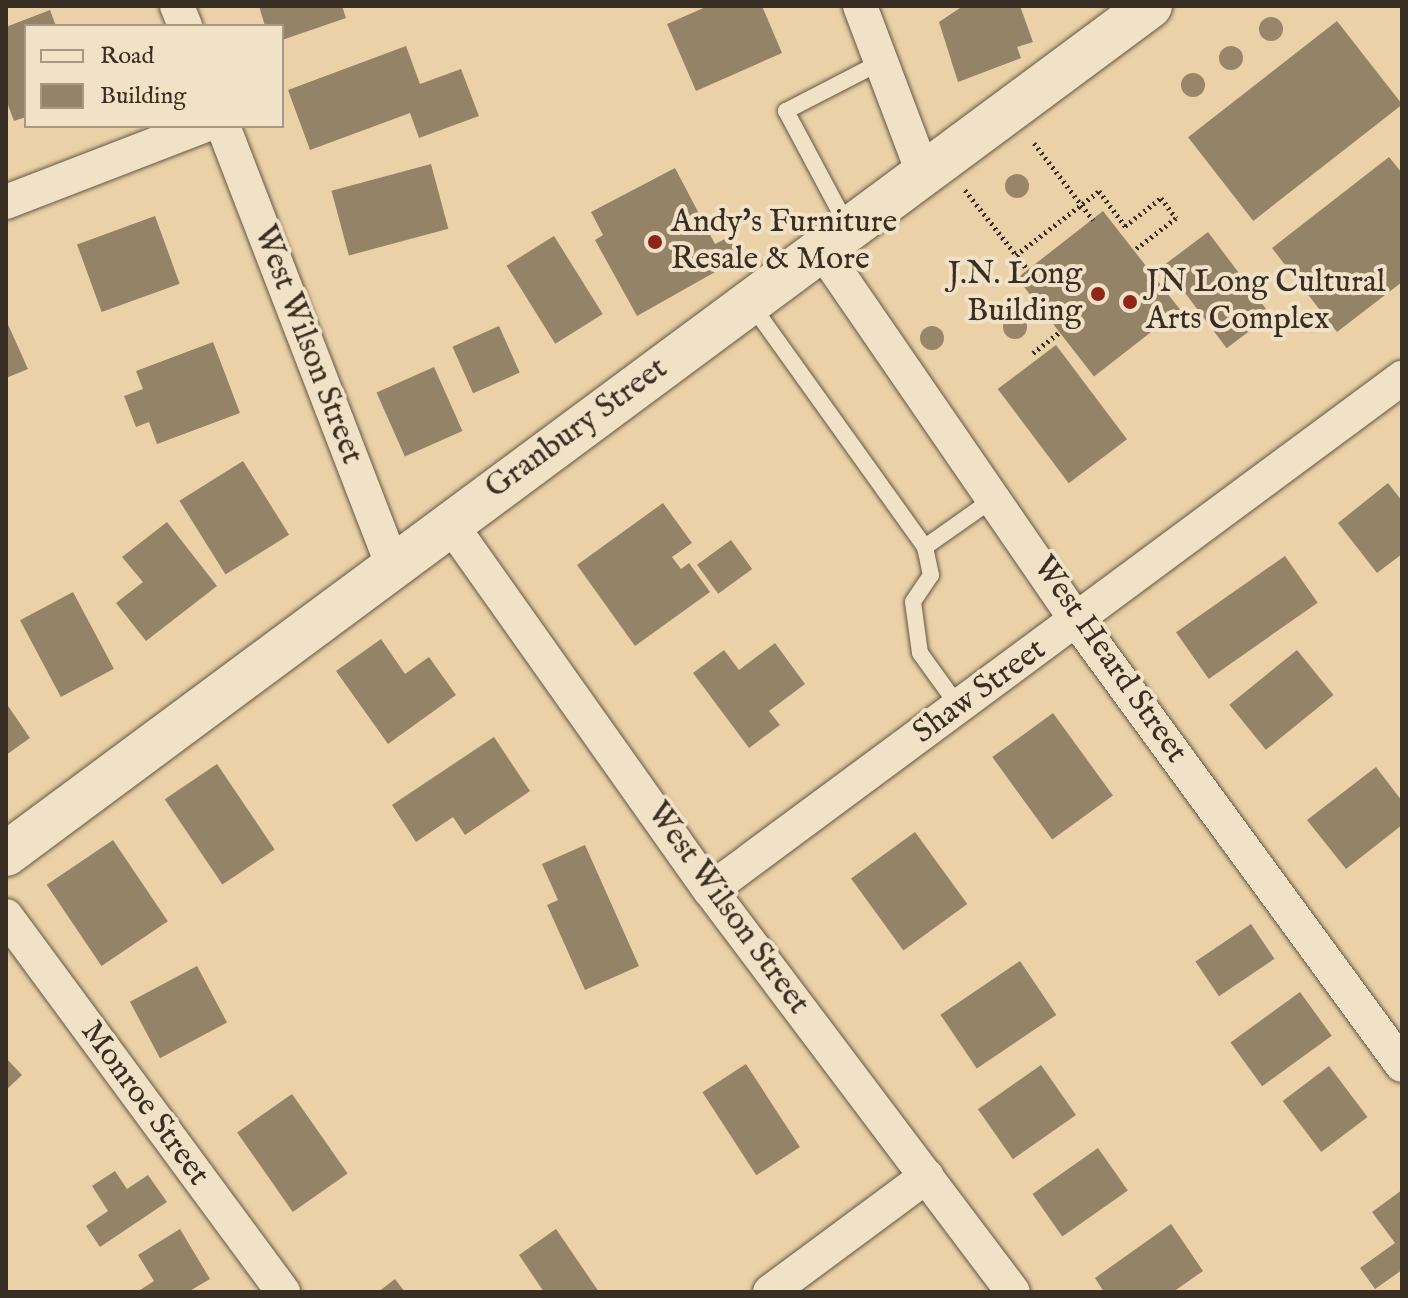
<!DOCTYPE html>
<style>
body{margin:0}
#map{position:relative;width:1408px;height:1298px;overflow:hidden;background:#ead1a7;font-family:"IM FELL English",serif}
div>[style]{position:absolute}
.building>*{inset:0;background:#958368;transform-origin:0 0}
.path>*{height:5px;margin-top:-2.5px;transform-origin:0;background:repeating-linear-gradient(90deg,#382e23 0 2px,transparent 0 6px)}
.roads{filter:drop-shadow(0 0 2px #645744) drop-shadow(0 0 2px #645744)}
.lane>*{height:16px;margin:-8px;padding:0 8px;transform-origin:8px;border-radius:8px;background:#f1e1c6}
.street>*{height:34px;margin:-17px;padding:0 17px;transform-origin:17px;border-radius:17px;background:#f1e1c6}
.secondary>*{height:44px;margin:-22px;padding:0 22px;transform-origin:22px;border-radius:22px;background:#f1e1c6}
.trees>*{width:24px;height:24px;margin:-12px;border-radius:50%;background:#99866a}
.dots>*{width:22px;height:22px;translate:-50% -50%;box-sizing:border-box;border:4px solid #f1e1c6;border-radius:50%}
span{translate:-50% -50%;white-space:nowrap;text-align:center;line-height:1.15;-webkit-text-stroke:8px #f1e1c6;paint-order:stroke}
.poi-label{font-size:32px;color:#382e23}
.left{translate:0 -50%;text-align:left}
.right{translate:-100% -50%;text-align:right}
.street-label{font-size:32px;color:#382e23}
.frame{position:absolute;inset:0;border:8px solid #382e23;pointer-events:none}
.legend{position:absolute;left:24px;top:24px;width:260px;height:104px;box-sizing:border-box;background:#f1e1c6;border:2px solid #a79985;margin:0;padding:10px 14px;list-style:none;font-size:24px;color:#382e23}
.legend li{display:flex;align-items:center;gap:16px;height:40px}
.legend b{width:40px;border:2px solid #a79985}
</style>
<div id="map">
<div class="building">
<i style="clip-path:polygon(259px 6px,342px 6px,346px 18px,282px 40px,282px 26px,265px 26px)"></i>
<i style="clip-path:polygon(708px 6px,762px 6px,782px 53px,696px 91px,667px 24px)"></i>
<i style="clip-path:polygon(963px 6px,1020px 6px,1033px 42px,1017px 47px,1021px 58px,958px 82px,939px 22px)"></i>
<i style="clip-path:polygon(50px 10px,56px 26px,26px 26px,26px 117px,14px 121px,6px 100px,6px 27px)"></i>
<i style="left:1337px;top:21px;width:106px;height:189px;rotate:52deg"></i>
<i style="clip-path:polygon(406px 46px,420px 84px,461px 69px,479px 116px,419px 138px,410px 113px,310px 150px,288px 90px)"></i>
<i style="clip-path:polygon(1389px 157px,1402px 173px,1402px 282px,1337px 332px,1272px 248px)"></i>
<i style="left:431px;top:164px;width:67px;height:103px;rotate:75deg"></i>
<i style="clip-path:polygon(675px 168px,715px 244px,729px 237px,740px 258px,637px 316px,595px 240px,603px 235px,591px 212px)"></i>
<i style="left:1103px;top:211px;width:125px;height:109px;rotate:52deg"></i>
<i style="left:155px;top:216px;width:72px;height:83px;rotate:70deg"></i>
<i style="left:1208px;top:232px;width:104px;height:55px;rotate:53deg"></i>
<i style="left:554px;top:236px;width:92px;height:56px;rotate:58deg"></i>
<i style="clip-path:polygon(6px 320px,28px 369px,6px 378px)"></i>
<i style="left:499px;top:326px;width:51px;height:51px;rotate:66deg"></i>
<i style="clip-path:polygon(213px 342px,240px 413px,157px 444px,149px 422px,136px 427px,124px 396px,143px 389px,136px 371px)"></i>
<i style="left:1056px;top:345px;width:118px;height:73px;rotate:53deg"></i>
<i style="left:434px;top:367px;width:70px;height:63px;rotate:66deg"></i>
<i style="left:243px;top:461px;width:87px;height:75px;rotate:58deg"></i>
<i style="clip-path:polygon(1388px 483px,1402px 501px,1402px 554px,1377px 573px,1338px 523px)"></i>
<i style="clip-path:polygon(663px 503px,692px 543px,672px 557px,681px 569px,689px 563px,710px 592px,635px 646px,577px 565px)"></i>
<i style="clip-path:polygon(167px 522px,217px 586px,146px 641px,116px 603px,143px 582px,122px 557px)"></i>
<i style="left:731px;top:540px;width:36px;height:42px;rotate:54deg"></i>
<i style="left:1285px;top:556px;width:57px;height:133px;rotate:55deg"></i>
<i style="left:73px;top:592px;width:87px;height:60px;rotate:62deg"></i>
<i style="clip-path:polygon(381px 639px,405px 674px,429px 657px,456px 695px,388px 744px,336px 671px)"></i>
<i style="clip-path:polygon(775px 643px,805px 684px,769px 711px,780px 725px,749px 748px,693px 673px,724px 650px,739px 670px)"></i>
<i style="left:1297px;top:650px;width:58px;height:87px;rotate:51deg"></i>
<i style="clip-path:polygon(6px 703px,30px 738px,6px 755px)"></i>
<i style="left:1053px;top:713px;width:102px;height:75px;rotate:54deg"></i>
<i style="clip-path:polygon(494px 737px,530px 791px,465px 835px,453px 817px,416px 842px,392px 805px)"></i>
<i style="left:217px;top:764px;width:103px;height:63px;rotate:56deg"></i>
<i style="clip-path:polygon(1376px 767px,1402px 801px,1402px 825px,1346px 869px,1307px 820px)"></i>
<i style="left:915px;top:832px;width:89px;height:79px;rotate:54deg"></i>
<i style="left:113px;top:840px;width:98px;height:80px;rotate:56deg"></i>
<i style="clip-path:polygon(585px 845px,639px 966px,585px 990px,547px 905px,558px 900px,542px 864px)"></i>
<i style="left:1251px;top:924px;width:42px;height:67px;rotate:56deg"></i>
<i style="left:1020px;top:961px;width:65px;height:96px;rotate:56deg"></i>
<i style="left:197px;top:966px;width:64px;height:76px;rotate:62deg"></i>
<i style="left:1300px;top:992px;width:54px;height:86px;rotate:54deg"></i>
<i style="clip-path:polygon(6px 1058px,22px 1075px,6px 1090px)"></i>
<i style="left:746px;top:1064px;width:99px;height:52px;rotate:57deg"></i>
<i style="left:1041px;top:1065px;width:61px;height:77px;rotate:55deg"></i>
<i style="left:1329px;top:1066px;width:64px;height:58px;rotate:53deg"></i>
<i style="left:292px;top:1094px;width:97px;height:67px;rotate:55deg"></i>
<i style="left:1098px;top:1148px;width:52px;height:80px;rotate:55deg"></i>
<i style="clip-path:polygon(115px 1171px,127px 1189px,148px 1175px,167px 1202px,100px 1247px,86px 1226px,108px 1211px,92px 1186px)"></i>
<i style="clip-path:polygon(1402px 1190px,1402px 1270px,1375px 1289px,1360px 1268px,1395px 1243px,1372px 1212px)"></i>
<i style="clip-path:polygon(1171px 1224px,1203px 1271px,1173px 1292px,1104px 1292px,1095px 1278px)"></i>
<i style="clip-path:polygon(180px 1229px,210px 1279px,188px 1292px,137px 1292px,154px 1281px,138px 1255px)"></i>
<i style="clip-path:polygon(556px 1229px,599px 1292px,544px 1292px,519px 1255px)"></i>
<i style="clip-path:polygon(395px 1279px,405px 1292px,378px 1292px)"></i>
</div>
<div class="path">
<i style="left:1034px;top:143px;width:97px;rotate:52.5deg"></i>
<i style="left:965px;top:190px;width:102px;rotate:51.8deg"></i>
<i style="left:1016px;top:255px;width:105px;rotate:-37.6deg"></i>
<i style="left:1099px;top:191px;width:44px;rotate:53.4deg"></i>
<i style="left:1125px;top:226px;width:46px;rotate:-37.9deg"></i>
<i style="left:1161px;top:198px;width:25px;rotate:53deg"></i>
<i style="left:1176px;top:218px;width:54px;rotate:142.5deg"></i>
<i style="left:1033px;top:353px;width:34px;rotate:-38deg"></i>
</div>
<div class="roads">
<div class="lane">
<i style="left:849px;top:229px;width:134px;rotate:-118.1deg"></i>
<i style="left:786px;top:111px;width:107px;rotate:-27.3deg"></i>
<i style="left:751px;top:304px;width:299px;rotate:54.4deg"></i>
<i style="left:925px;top:547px;width:87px;rotate:-35.2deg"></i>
<i style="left:925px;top:547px;width:29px;rotate:78deg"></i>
<i style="left:931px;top:575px;width:32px;rotate:124deg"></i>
<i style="left:913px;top:602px;width:51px;rotate:82.2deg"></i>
<i style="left:920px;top:653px;width:67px;rotate:54.2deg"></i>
</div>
<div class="street">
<i style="left:177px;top:6px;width:22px;rotate:68deg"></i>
<i style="left:860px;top:6px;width:181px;rotate:69.3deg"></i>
<i style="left:223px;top:126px;width:469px;rotate:68.9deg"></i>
<i style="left:6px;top:202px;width:211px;rotate:-21.1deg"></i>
<i style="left:822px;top:250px;width:450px;rotate:55.5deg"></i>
<i style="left:1077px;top:621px;width:550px;rotate:53.8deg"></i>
<i style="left:449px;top:522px;width:451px;rotate:54.7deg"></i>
<i style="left:710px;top:890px;width:503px;rotate:52.99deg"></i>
<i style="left:710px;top:890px;width:861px;rotate:-36.5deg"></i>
<i style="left:6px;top:916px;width:467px;rotate:53.6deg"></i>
<i style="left:770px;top:1292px;width:195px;rotate:-36.5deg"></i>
</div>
<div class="secondary">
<i style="left:6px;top:854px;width:1424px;rotate:-36.55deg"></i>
</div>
</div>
<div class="trees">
<i style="left:1271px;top:29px"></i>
<i style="left:1231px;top:58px"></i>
<i style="left:1193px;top:85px"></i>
<i style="left:1017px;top:186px"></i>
<i style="left:1015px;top:327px"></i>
<i style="left:932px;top:338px"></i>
</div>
<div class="dots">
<i style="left:655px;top:242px;background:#8f2418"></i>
<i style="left:1098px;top:294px;background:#8f2418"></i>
<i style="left:1130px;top:302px;background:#8f2418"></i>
</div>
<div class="poi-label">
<span class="left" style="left:671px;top:242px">Andy's Furniture<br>Resale &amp; More</span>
<span class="right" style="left:1082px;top:294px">J.N. Long<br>Building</span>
<span class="left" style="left:1146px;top:302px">JN Long Cultural<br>Arts Complex</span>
</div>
<div class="street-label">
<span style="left:307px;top:345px;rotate:69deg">West Wilson Street</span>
<span style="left:577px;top:429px;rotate:-36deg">Granbury Street</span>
<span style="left:1109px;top:660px;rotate:55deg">West Heard Street</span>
<span style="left:980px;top:692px;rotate:-36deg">Shaw Street</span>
<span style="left:727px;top:909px;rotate:54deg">West Wilson Street</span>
<span style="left:144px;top:1104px;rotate:54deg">Monroe Street</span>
</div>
<div class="frame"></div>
<ul class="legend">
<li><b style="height:10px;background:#f1e1c6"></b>Road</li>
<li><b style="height:22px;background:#958368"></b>Building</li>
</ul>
</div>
